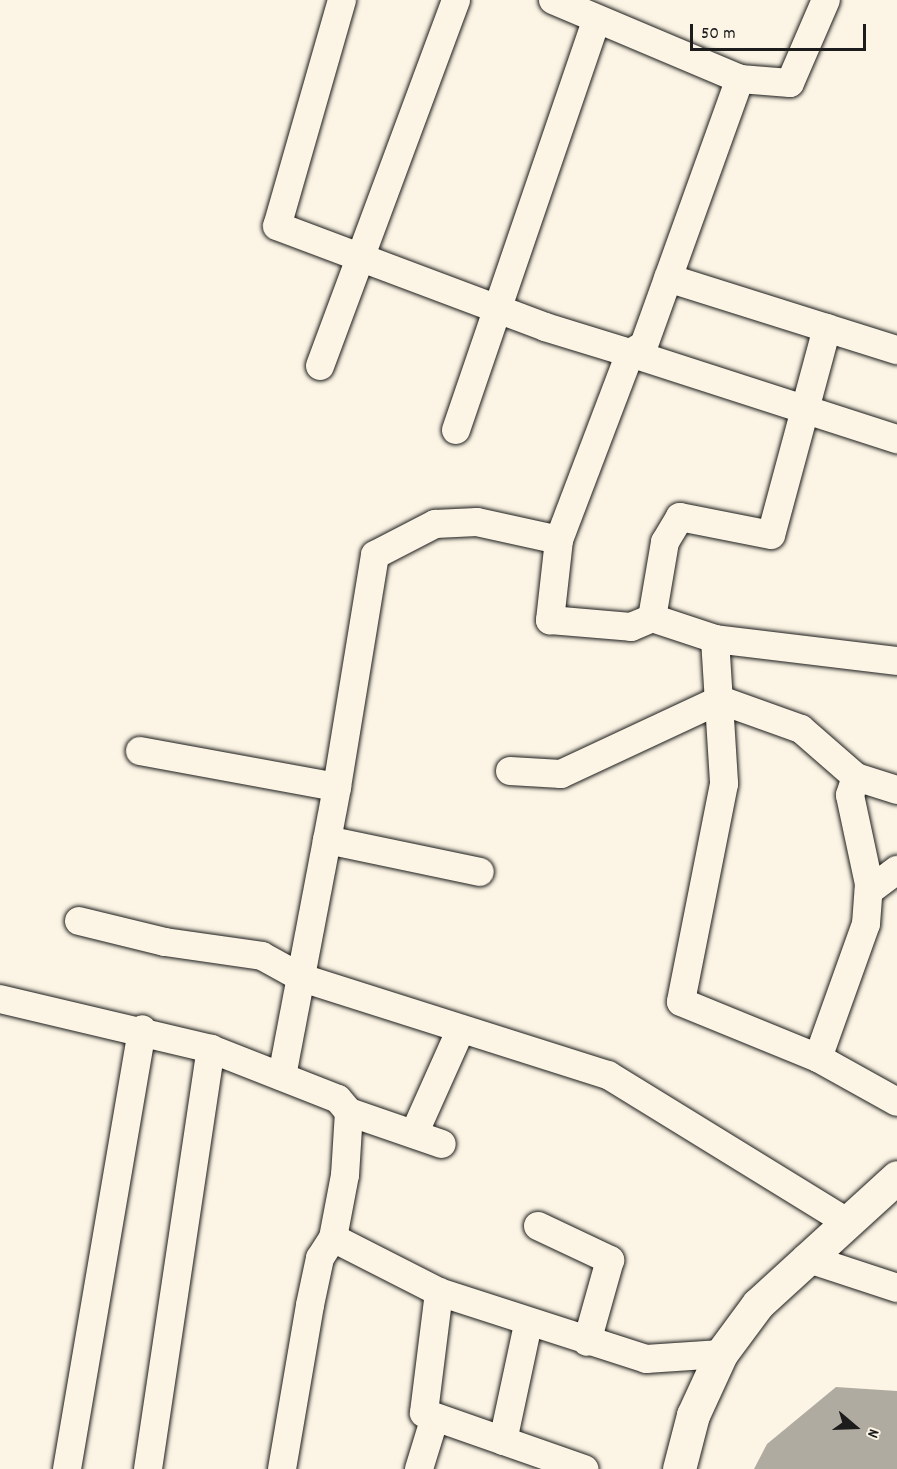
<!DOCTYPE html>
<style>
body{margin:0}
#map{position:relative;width:897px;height:1469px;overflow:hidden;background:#fcf5e5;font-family:Dekko,sans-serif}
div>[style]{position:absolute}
.water>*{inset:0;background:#b0aba1}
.roads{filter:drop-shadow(0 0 2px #1c1c1c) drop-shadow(0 0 2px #1c1c1c)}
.minor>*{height:28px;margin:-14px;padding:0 14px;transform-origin:14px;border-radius:14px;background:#fcf5e5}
.major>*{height:33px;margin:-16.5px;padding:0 16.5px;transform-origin:16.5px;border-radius:16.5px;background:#fcf5e5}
span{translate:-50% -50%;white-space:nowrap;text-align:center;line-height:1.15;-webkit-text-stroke:4.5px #fcf5e5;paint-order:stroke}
.north{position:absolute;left:825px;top:1397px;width:60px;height:60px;-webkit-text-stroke:4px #fcf5e5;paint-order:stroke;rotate:109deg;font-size:16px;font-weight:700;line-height:24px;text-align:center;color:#1c1c1c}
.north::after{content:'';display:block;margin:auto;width:21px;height:27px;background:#1c1c1c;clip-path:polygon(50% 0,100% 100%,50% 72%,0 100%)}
.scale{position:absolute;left:690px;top:24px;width:176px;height:27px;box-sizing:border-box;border:3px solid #1c1c1c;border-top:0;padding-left:8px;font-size:18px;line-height:21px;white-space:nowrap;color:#1c1c1c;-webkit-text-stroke:4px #fcf5e5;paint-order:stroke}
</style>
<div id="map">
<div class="water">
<i style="clip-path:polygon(836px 1387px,897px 1391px,897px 1469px,754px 1469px,767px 1444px)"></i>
</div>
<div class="roads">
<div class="minor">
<i style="left:342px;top:0;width:235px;rotate:106deg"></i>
<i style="left:277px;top:226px;width:286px;rotate:20.6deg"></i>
<i style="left:545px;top:327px;width:89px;rotate:17deg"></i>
<i style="left:630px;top:353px;width:16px;rotate:-30deg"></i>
<i style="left:644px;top:345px;width:283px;rotate:-70.2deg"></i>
<i style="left:553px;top:0;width:203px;rotate:22.9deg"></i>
<i style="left:740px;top:79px;width:50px;rotate:4.6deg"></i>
<i style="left:790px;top:83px;width:90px;rotate:-66.6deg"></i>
<i style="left:668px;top:278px;width:240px;rotate:17.5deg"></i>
<i style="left:827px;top:328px;width:214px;rotate:105.1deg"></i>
<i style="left:771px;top:535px;width:93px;rotate:-168.8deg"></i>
<i style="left:680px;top:517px;width:29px;rotate:121deg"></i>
<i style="left:665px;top:542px;width:77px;rotate:99.7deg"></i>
<i style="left:652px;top:618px;width:66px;rotate:18.4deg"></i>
<i style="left:715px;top:639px;width:183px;rotate:6.9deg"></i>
<i style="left:320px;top:366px;width:390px;rotate:-69.6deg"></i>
<i style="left:456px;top:430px;width:432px;rotate:-71.1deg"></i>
<i style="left:559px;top:540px;width:81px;rotate:96.4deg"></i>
<i style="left:550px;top:620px;width:81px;rotate:4.9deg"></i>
<i style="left:631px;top:627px;width:23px;rotate:-23deg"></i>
<i style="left:715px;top:639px;width:145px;rotate:86.4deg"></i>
<i style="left:724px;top:784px;width:222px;rotate:101.2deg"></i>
<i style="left:681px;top:1002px;width:148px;rotate:22.2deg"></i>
<i style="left:818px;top:1058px;width:90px;rotate:29.1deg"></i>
<i style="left:140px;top:751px;width:200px;rotate:10.4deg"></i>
<i style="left:510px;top:771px;width:51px;rotate:3.4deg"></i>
<i style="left:561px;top:774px;width:175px;rotate:-25deg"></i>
<i style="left:720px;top:700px;width:86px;rotate:19.7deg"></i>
<i style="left:801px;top:729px;width:73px;rotate:41.1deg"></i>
<i style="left:856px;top:777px;width:43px;rotate:17.6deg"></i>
<i style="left:327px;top:840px;width:156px;rotate:11.8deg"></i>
<i style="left:869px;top:891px;width:35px;rotate:-37deg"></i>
<i style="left:79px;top:921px;width:89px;rotate:13.7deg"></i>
<i style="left:165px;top:942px;width:98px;rotate:8.2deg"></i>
<i style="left:262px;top:956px;width:46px;rotate:28.8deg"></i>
<i style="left:302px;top:978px;width:321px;rotate:17.6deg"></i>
<i style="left:608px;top:1075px;width:283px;rotate:31.6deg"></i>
<i style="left:0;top:999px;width:217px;rotate:13.3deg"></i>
<i style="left:211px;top:1049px;width:136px;rotate:21.5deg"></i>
<i style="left:338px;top:1099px;width:17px;rotate:50deg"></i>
<i style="left:349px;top:1112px;width:63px;rotate:93.6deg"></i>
<i style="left:345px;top:1175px;width:64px;rotate:100.8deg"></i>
<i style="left:333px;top:1238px;width:119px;rotate:27deg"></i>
<i style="left:439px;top:1292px;width:218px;rotate:17.9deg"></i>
<i style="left:646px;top:1359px;width:75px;rotate:-3.8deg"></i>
<i style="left:818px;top:1058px;width:142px;rotate:-70.3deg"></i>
<i style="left:866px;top:924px;width:40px;rotate:-85.7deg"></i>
<i style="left:869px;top:884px;width:91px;rotate:-102.1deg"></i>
<i style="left:850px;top:795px;width:19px;rotate:-72deg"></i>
<i style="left:282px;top:1076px;width:294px;rotate:-79.2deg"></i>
<i style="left:337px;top:787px;width:235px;rotate:-80.7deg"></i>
<i style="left:375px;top:555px;width:68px;rotate:-27.3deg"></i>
<i style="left:435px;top:524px;width:42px;rotate:-2.7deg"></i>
<i style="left:477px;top:522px;width:84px;rotate:12.4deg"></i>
<i style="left:559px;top:540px;width:200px;rotate:-69.2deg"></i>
<i style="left:630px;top:353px;width:281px;rotate:17.9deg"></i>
<i style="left:349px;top:1112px;width:98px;rotate:19deg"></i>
<i style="left:414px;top:1134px;width:115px;rotate:-65.9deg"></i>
<i style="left:538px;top:1226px;width:80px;rotate:25.3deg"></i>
<i style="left:610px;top:1260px;width:85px;rotate:105.7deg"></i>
<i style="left:806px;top:1258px;width:96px;rotate:18.2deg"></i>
<i style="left:439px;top:1292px;width:122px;rotate:97.1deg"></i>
<i style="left:424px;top:1413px;width:170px;rotate:19.3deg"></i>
<i style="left:503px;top:1441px;width:120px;rotate:-77.9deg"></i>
<i style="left:67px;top:1469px;width:446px;rotate:-80.3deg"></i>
<i style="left:148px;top:1469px;width:425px;rotate:-81.5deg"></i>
<i style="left:282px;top:1469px;width:166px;rotate:-80.3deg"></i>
<i style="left:310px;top:1305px;width:48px;rotate:-78deg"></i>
<i style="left:320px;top:1258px;width:24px;rotate:-57deg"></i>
<i style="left:419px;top:1469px;width:54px;rotate:-72.9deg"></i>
</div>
<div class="major">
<i style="left:679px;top:1469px;width:56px;rotate:-75.5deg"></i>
<i style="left:693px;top:1415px;width:67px;rotate:-65.3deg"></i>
<i style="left:721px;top:1354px;width:62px;rotate:-53.5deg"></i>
<i style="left:758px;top:1304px;width:188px;rotate:-42.4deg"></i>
</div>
</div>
<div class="north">N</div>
<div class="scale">50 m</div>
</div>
